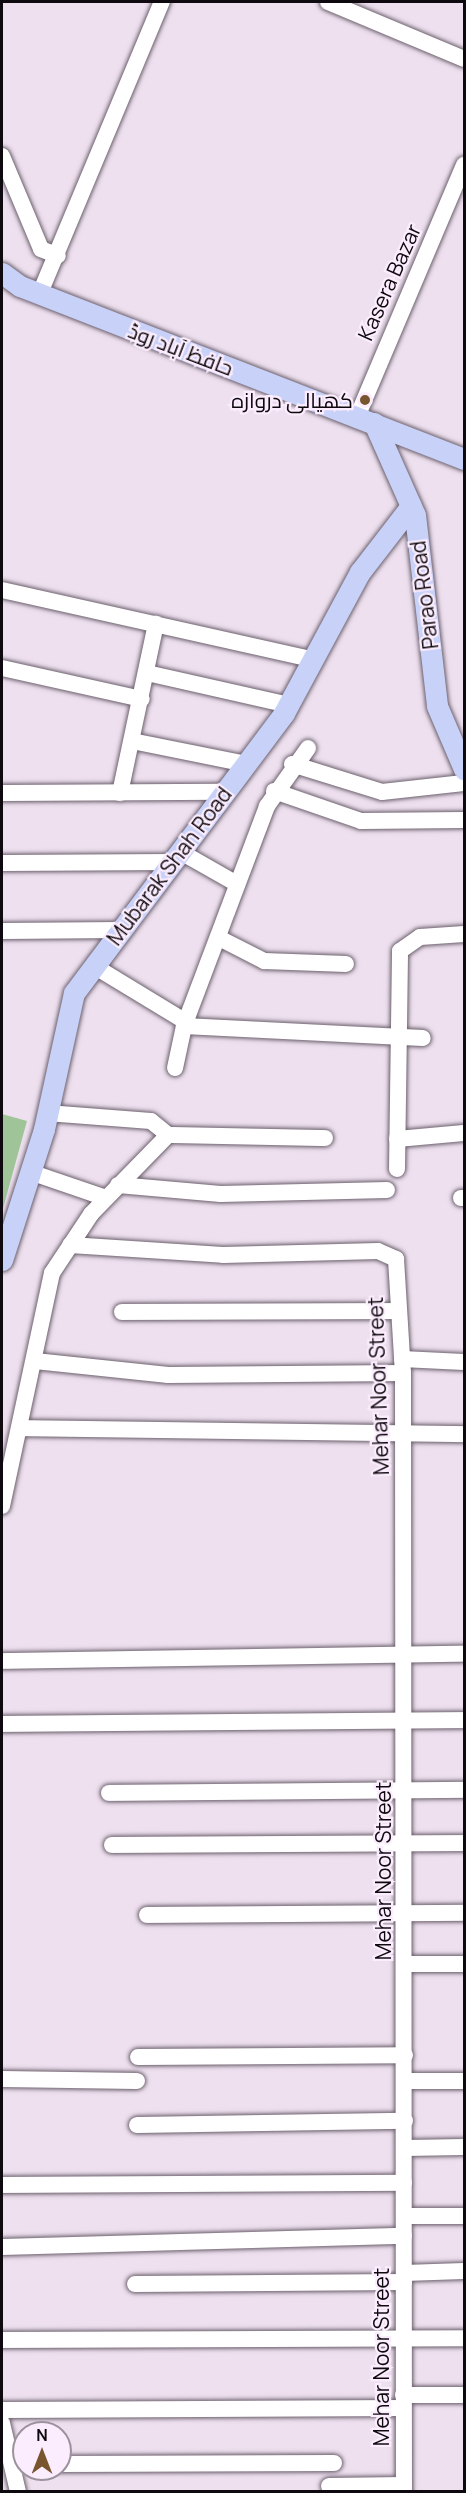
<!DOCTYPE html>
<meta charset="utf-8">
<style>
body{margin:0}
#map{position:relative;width:466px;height:2493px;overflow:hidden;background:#eee0ef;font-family:Manrope,Cairo,sans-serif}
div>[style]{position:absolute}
.green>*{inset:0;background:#9ec498}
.roads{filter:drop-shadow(0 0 2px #6c606d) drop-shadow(0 0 2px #6c606d)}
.minor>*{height:16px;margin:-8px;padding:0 8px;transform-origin:8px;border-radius:8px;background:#fff}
.major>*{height:21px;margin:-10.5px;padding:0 10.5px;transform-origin:10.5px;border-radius:10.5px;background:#c8d1f8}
.dots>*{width:16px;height:16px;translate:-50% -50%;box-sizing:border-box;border:3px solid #fbedfd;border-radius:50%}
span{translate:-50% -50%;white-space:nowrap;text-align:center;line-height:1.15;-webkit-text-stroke:4.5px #fbedfd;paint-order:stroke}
.street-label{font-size:21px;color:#0e090e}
.poi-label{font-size:21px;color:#0e090e}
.right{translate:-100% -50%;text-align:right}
.frame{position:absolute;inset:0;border:3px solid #0e090e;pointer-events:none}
.north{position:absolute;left:12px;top:2421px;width:60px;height:60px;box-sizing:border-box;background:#fbedfd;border:2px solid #9c929d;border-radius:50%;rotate:0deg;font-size:16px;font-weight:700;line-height:24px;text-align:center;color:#0e090e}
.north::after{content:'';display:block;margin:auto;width:21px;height:27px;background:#78552e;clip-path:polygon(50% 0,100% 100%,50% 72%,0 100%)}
</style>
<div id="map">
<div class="green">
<i style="clip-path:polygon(2px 1114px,27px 1121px,2px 1212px)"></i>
</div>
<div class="roads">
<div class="minor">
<i style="left:328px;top:2px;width:147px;rotate:22.7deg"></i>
<i style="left:2px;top:156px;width:101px;rotate:67.2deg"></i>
<i style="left:41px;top:249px;width:18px;rotate:22deg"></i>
<i style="left:40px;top:293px;width:316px;rotate:-67.3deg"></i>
<i style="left:357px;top:417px;width:274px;rotate:-67deg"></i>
<i style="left:2px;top:590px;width:321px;rotate:12.6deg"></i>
<i style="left:2px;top:668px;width:143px;rotate:12.5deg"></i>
<i style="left:147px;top:673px;width:146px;rotate:12.7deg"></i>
<i style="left:132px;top:741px;width:116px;rotate:11.4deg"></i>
<i style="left:292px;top:764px;width:94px;rotate:17.3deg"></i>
<i style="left:382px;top:792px;width:82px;rotate:-6.3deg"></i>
<i style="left:274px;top:791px;width:92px;rotate:19deg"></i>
<i style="left:361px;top:821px;width:103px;rotate:-0.6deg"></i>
<i style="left:2px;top:793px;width:222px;rotate:-0.3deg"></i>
<i style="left:120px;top:793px;width:173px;rotate:-78deg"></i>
<i style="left:179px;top:851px;width:67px;rotate:29.6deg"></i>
<i style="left:2px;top:863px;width:169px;rotate:-0.3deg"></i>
<i style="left:2px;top:931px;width:118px;rotate:-0.5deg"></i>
<i style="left:219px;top:938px;width:51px;rotate:27.1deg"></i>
<i style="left:264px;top:961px;width:82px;rotate:2.1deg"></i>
<i style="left:94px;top:966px;width:108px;rotate:31.3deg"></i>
<i style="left:184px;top:1026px;width:239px;rotate:2.9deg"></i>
<i style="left:175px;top:1068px;width:43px;rotate:-77.9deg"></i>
<i style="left:184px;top:1026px;width:235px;rotate:-69.3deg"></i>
<i style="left:267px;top:806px;width:71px;rotate:-54.7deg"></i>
<i style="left:47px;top:1113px;width:104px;rotate:4.4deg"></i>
<i style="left:151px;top:1121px;width:22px;rotate:39deg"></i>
<i style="left:397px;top:1139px;width:67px;rotate:-5.1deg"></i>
<i style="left:397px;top:1169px;width:218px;rotate:-89.2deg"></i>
<i style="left:400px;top:951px;width:24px;rotate:-35deg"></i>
<i style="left:420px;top:937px;width:44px;rotate:-3.9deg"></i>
<i style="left:30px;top:1172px;width:80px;rotate:18.9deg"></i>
<i style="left:118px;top:1185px;width:103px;rotate:5deg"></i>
<i style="left:221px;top:1194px;width:166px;rotate:-1.4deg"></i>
<i style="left:461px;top:1198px;width:3px"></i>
<i style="left:70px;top:1245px;width:153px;rotate:3.7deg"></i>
<i style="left:223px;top:1255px;width:155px;rotate:-1.5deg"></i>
<i style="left:378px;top:1251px;width:20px;rotate:24deg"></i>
<i style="left:396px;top:1259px;width:114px;rotate:86.5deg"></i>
<i style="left:403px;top:1373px;width:1119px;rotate:89.95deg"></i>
<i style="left:122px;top:1312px;width:277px;rotate:-0.2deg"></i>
<i style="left:402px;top:1359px;width:62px;rotate:2.8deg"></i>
<i style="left:35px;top:1361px;width:134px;rotate:6deg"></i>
<i style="left:168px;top:1375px;width:235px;rotate:-0.5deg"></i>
<i style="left:20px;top:1428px;width:444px;rotate:0.8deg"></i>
<i style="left:2px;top:1506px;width:238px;rotate:-77.9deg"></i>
<i style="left:52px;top:1273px;width:71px;rotate:-56.5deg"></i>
<i style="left:91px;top:1214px;width:110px;rotate:-45.7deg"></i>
<i style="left:168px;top:1135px;width:157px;rotate:1.1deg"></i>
<i style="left:2px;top:1661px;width:462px;rotate:-0.9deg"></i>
<i style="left:2px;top:1724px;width:462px;rotate:-0.5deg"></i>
<i style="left:109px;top:1793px;width:355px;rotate:-0.5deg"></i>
<i style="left:112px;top:1845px;width:352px;rotate:-0.3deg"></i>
<i style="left:147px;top:1915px;width:317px;rotate:-0.4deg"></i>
<i style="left:405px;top:1964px;width:59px"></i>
<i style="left:138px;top:2057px;width:267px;rotate:-0.4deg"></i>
<i style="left:2px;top:2079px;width:135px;rotate:0.8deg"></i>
<i style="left:405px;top:2081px;width:59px"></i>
<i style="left:137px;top:2125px;width:268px;rotate:-0.9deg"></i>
<i style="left:405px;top:2148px;width:59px;rotate:-1deg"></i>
<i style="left:2px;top:2185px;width:402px;rotate:-0.3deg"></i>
<i style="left:404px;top:2216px;width:60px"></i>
<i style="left:2px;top:2247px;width:402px;rotate:-1.6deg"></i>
<i style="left:404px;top:2273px;width:60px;rotate:-1.9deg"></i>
<i style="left:135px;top:2284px;width:269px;rotate:-0.4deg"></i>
<i style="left:2px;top:2340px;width:462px;rotate:-0.2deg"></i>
<i style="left:403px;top:2395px;width:61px"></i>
<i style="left:2px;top:2410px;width:401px;rotate:-0.3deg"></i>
<i style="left:2px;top:2423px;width:71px;rotate:76.9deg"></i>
<i style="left:60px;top:2464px;width:274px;rotate:-0.2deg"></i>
<i style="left:329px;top:2486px;width:75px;rotate:-0.8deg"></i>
</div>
<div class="major">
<i style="left:2px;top:273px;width:22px;rotate:36deg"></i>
<i style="left:20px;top:286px;width:477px;rotate:21.3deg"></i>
<i style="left:374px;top:423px;width:101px;rotate:66deg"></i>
<i style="left:415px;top:515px;width:192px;rotate:83.4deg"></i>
<i style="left:437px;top:706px;width:69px;rotate:66.8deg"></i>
<i style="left:2px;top:1260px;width:138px;rotate:-72.2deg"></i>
<i style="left:44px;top:1129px;width:139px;rotate:-77.6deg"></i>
<i style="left:74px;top:993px;width:350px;rotate:-53.1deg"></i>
<i style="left:284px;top:713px;width:160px;rotate:-61.7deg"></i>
<i style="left:360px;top:572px;width:83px;rotate:-52.3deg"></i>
</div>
</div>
<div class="dots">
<i style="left:365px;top:400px;background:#78552e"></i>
</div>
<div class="street-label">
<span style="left:389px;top:282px;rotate:-66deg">Kasera Bazar</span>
<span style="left:181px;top:349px;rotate:21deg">حافظ آباد روڈ</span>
<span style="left:424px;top:595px;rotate:-97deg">Parao Road</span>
<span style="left:169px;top:866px;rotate:-53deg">Mubarak Shah Road</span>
<span style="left:378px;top:1386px;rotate:-92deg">Mehar Noor Street</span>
<span style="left:383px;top:1871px;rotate:-90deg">Mehar Noor Street</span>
<span style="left:381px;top:2357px;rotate:-90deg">Mehar Noor Street</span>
</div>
<div class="poi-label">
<span class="right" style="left:353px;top:400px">کھیالی دروازہ</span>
</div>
<div class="frame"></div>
<div class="north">N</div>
</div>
